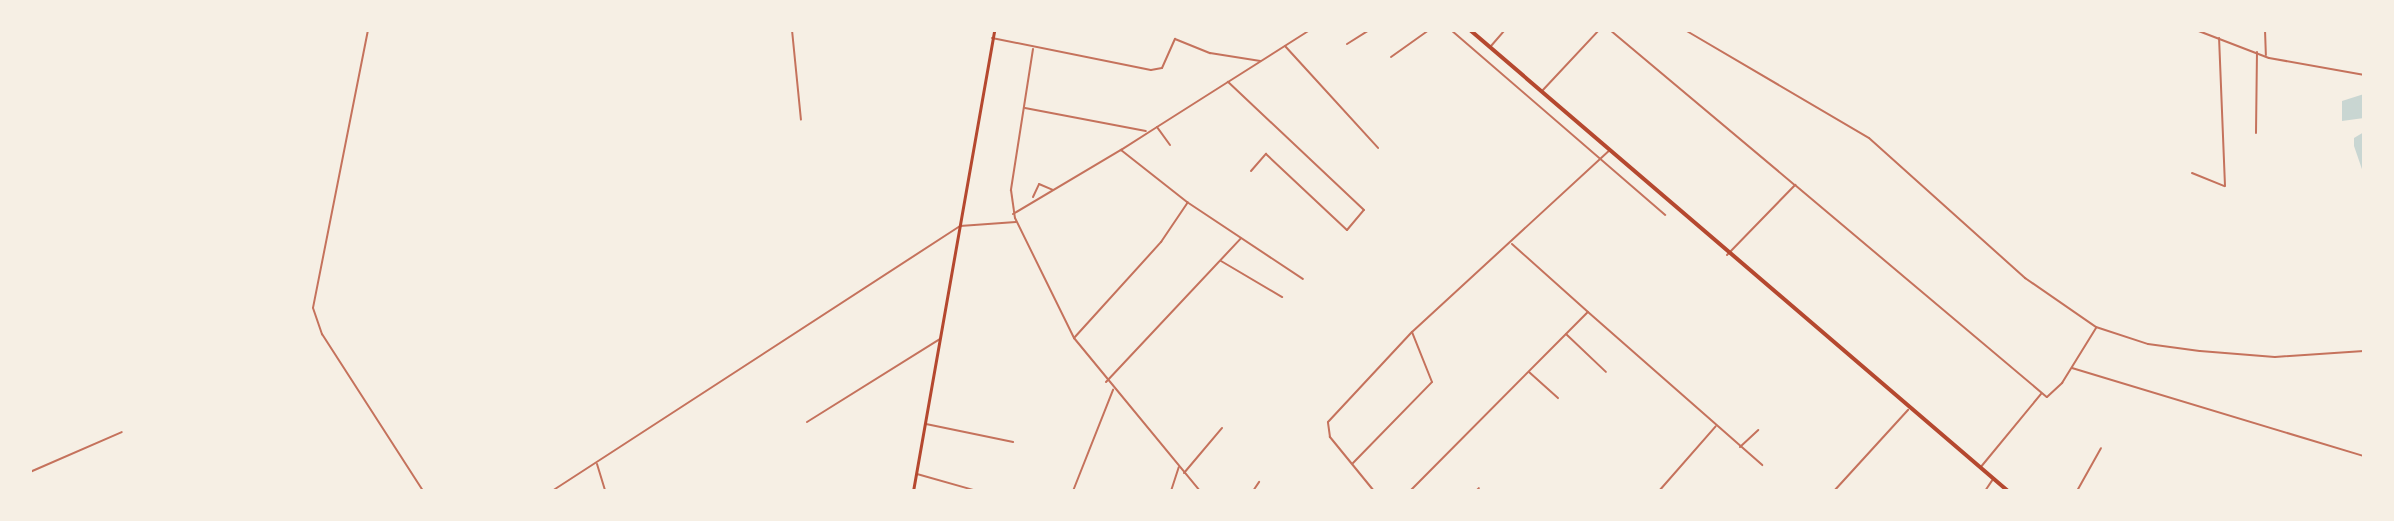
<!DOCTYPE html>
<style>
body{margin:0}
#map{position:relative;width:2394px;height:521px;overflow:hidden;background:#f6efe4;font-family:"Open Sans",sans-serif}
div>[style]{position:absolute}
.water>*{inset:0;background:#c9d6d2}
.minor>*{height:2px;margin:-1px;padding:0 1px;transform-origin:1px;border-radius:1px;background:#c5725c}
.secondary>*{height:3px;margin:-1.5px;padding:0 1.5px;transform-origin:1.5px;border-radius:1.5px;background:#b5482f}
.trunk>*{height:4px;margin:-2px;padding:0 2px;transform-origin:2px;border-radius:2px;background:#b5482f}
span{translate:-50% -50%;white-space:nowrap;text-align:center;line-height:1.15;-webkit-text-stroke:4.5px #f6efe4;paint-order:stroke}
.frame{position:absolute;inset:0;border:32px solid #f6efe4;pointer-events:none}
</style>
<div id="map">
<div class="water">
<i style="clip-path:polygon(2364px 94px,2364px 118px,2342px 121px,2342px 101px)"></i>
<i style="clip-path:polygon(2364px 132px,2364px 175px,2354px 146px,2354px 138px)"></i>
</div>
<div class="minor">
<i style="left:368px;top:30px;width:283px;rotate:101.2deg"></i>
<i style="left:313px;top:308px;width:28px;rotate:71deg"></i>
<i style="left:322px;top:334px;width:187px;rotate:57.2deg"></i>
<i style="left:792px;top:30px;width:90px;rotate:84.3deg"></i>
<i style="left:1451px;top:30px;width:283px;rotate:40.8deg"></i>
<i style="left:1610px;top:30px;width:241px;rotate:40deg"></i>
<i style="left:1685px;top:30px;width:213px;rotate:30.4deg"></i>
<i style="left:1869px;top:138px;width:210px;rotate:41.9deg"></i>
<i style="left:2025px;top:278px;width:86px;rotate:34.6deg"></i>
<i style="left:2096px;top:327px;width:55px;rotate:18.1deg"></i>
<i style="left:2148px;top:344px;width:52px;rotate:7.7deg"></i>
<i style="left:2200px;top:351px;width:75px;rotate:4.6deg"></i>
<i style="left:2275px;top:357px;width:89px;rotate:-3.9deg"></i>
<i style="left:2196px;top:30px;width:78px;rotate:21deg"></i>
<i style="left:2269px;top:58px;width:97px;rotate:10.1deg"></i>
<i style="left:2265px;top:30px;width:25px;rotate:88deg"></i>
<i style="left:992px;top:38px;width:162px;rotate:11.4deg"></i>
<i style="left:1151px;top:70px;width:11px;rotate:-10deg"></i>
<i style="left:1162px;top:68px;width:32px;rotate:-66deg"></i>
<i style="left:1175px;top:39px;width:38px;rotate:22deg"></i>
<i style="left:1210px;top:53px;width:51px;rotate:9.1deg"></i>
<i style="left:1347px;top:44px;width:26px;rotate:-32deg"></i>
<i style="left:1285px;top:46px;width:138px;rotate:47.6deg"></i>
<i style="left:1491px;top:46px;width:21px;rotate:-49deg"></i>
<i style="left:1033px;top:49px;width:143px;rotate:98.9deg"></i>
<i style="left:1011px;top:190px;width:28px;rotate:82deg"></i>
<i style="left:1015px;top:218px;width:134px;rotate:63.8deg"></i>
<i style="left:1074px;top:338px;width:198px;rotate:50.5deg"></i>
<i style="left:1391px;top:57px;width:47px;rotate:-35.4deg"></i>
<i style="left:1542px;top:91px;width:83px;rotate:-46.9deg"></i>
<i style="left:1025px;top:108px;width:123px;rotate:10.8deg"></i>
<i style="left:1157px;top:127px;width:84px;rotate:-32.4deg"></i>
<i style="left:2256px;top:133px;width:81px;rotate:-89.3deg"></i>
<i style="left:1170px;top:145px;width:22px;rotate:-126deg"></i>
<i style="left:1157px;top:127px;width:43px;rotate:147.4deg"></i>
<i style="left:1121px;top:150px;width:84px;rotate:38.2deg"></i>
<i style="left:1187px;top:202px;width:139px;rotate:33.6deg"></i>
<i style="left:1251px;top:171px;width:23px;rotate:-49deg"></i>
<i style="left:1266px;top:154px;width:111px;rotate:43.2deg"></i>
<i style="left:1347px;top:230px;width:26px;rotate:-50deg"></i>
<i style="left:1364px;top:210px;width:187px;rotate:-136.7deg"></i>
<i style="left:1228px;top:82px;width:97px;rotate:-32.4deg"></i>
<i style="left:2192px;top:173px;width:35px;rotate:22deg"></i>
<i style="left:2225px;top:186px;width:148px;rotate:-92.3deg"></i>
<i style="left:1033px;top:197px;width:14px;rotate:-65deg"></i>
<i style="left:1039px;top:184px;width:15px;rotate:23deg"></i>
<i style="left:1013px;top:214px;width:126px;rotate:-30.7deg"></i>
<i style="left:1512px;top:244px;width:102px;rotate:41.8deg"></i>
<i style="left:1727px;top:255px;width:98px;rotate:-45.8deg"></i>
<i style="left:1795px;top:185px;width:329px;rotate:40.1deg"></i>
<i style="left:2047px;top:397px;width:21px;rotate:-43deg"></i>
<i style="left:2062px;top:383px;width:65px;rotate:-58.3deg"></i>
<i style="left:1221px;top:261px;width:71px;rotate:30.5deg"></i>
<i style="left:1566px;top:334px;width:55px;rotate:43.5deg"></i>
<i style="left:1074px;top:338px;width:130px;rotate:-47.8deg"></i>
<i style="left:1161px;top:242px;width:48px;rotate:-56deg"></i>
<i style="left:2072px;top:368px;width:305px;rotate:16.8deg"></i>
<i style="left:1529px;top:372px;width:39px;rotate:42deg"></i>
<i style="left:1106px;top:382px;width:197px;rotate:-46.8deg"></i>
<i style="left:807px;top:422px;width:157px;rotate:-32deg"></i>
<i style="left:926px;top:424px;width:89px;rotate:11.7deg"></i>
<i style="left:1740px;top:447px;width:25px;rotate:-43deg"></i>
<i style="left:1353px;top:463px;width:113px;rotate:-45.7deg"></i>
<i style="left:1432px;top:382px;width:54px;rotate:-111.8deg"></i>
<i style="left:597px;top:464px;width:28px;rotate:73deg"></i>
<i style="left:1980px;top:468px;width:96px;rotate:-50.5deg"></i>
<i style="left:30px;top:472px;width:100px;rotate:-23.5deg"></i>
<i style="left:1184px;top:473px;width:59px;rotate:-49.8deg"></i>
<i style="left:917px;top:474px;width:62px;rotate:15.8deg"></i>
<i style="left:552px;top:491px;width:487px;rotate:-33deg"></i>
<i style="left:960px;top:226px;width:56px;rotate:-4.1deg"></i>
<i style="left:1073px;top:491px;width:109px;rotate:-68.4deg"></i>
<i style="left:1171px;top:491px;width:25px;rotate:-72deg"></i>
<i style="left:1253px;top:491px;width:11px;rotate:-56deg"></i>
<i style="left:1374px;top:491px;width:70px;rotate:-129.2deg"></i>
<i style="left:1330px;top:437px;width:15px;rotate:-98deg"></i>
<i style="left:1328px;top:422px;width:123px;rotate:-47deg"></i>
<i style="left:1412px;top:332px;width:268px;rotate:-42.6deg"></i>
<i style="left:1410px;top:491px;width:252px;rotate:-45.2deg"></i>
<i style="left:1588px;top:312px;width:232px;rotate:41.3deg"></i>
<i style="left:1476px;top:491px;width:4px;rotate:-45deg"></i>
<i style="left:1659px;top:491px;width:86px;rotate:-48.8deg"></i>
<i style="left:1834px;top:491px;width:110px;rotate:-47.6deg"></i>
<i style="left:1985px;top:491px;width:14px;rotate:-56deg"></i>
<i style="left:2077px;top:491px;width:49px;rotate:-60.8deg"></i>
</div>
<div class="secondary">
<i style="left:913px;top:491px;width:468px;rotate:-80deg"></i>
</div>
<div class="trunk">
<i style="left:1470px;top:30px;width:708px;rotate:40.59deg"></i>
</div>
<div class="frame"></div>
</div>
